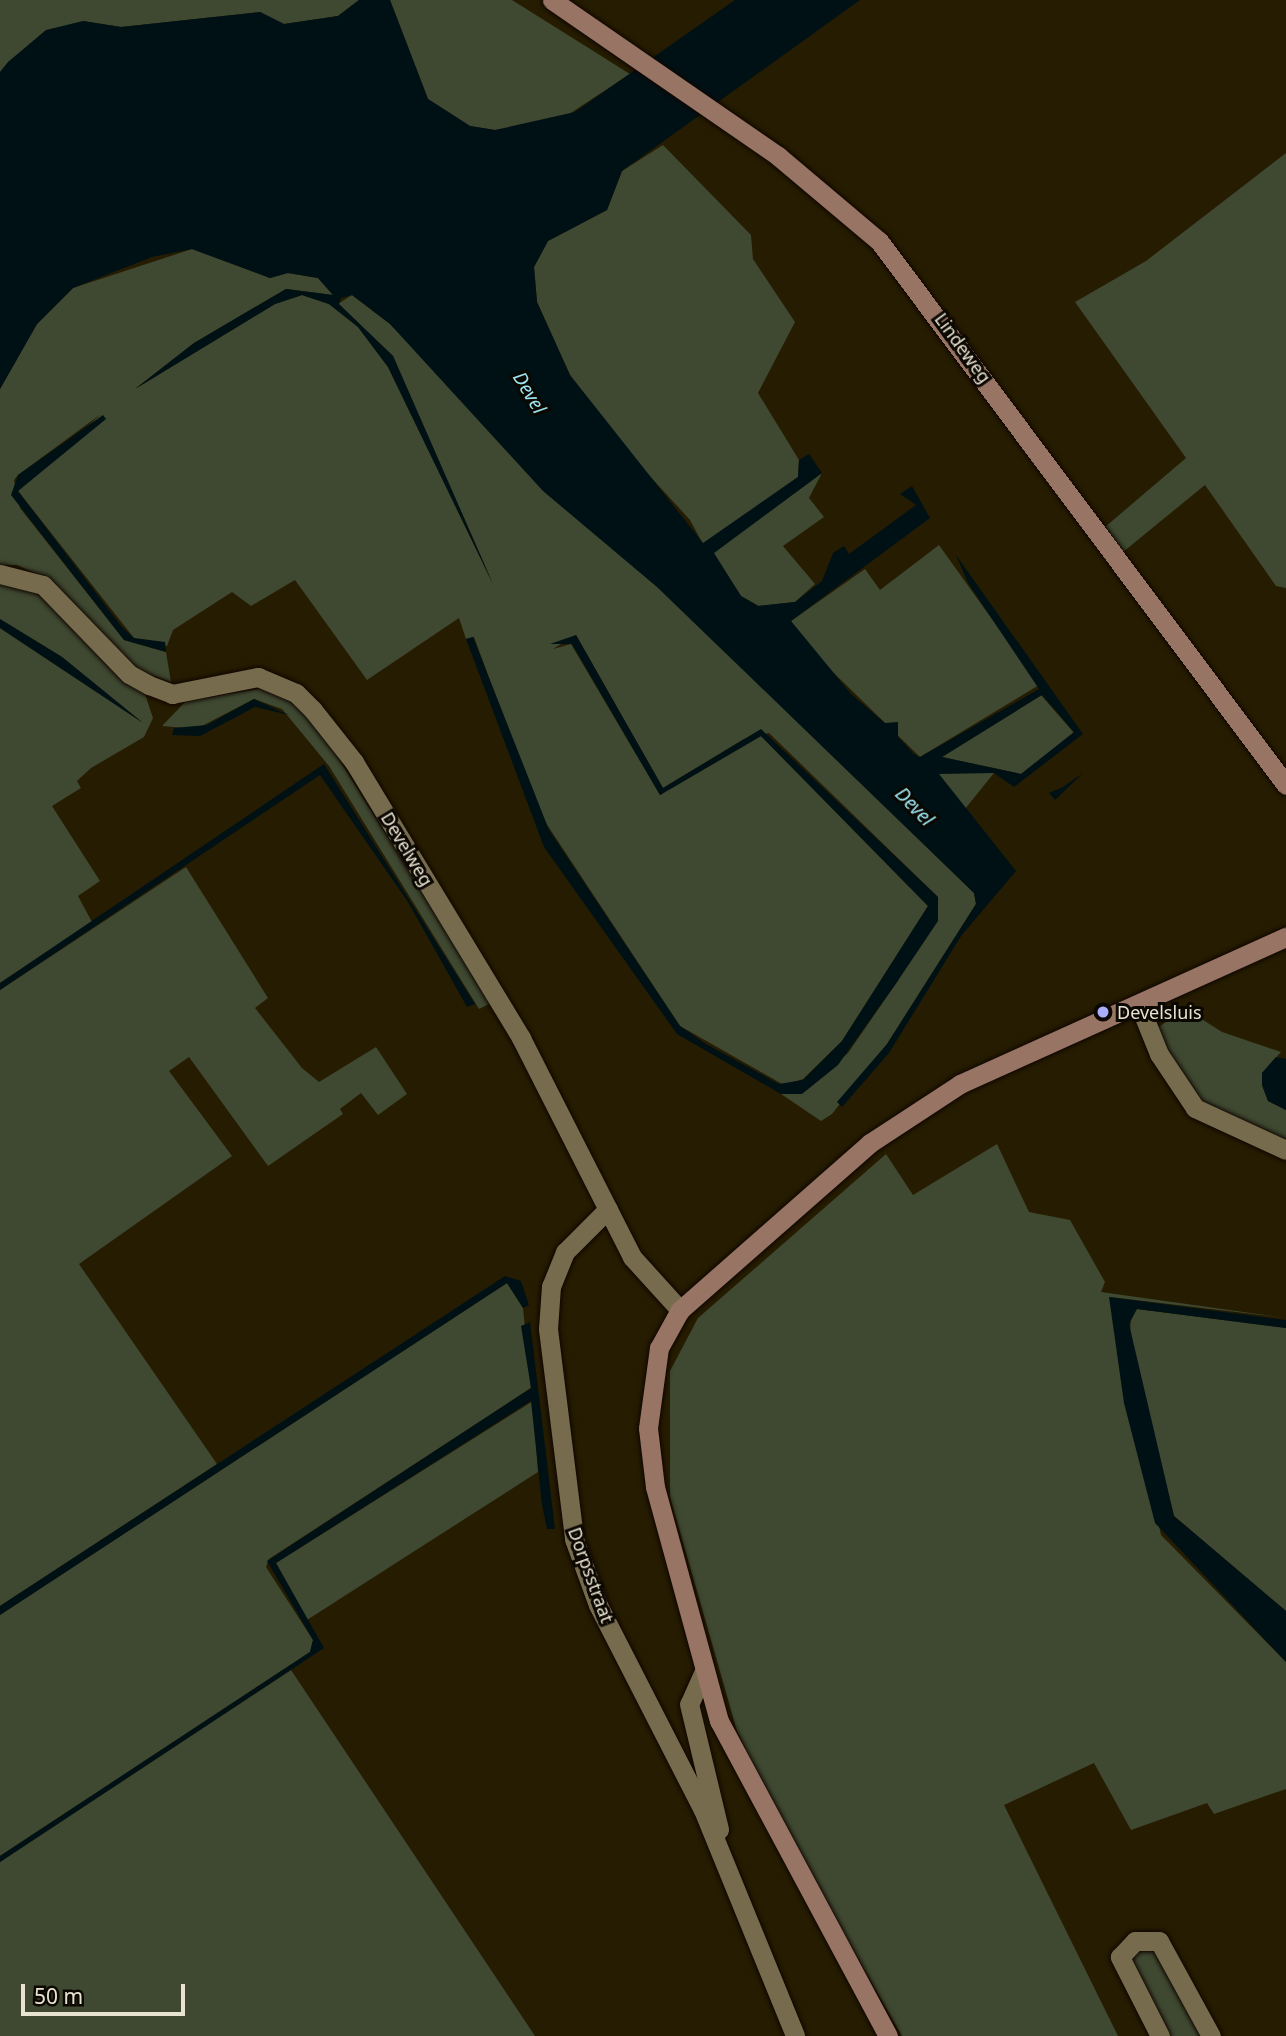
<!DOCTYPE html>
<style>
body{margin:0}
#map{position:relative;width:1286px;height:2036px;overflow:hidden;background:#261c01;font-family:"Noto Sans",sans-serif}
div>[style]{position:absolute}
.green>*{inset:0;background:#3f4830}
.water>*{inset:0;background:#001116}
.roads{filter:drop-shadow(0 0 2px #0f0600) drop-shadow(0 0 2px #0f0600)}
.minor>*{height:19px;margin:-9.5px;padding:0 9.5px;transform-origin:9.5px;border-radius:9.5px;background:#766b4d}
.secondary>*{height:19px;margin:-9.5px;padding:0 9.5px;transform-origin:9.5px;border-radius:9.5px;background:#987465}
.dots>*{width:19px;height:19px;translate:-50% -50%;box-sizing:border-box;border:4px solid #0b0701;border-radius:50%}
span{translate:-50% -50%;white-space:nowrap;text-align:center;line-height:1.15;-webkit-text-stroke:6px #0b0701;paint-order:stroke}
.street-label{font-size:18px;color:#e9e3d2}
.poi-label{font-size:18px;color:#e9e3d2}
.left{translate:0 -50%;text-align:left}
.water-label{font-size:19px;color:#9ee6f3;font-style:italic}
.scale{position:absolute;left:21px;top:1984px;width:164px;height:32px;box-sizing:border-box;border:4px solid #e9e3d2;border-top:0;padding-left:9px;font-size:21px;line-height:24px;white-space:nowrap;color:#e9e3d2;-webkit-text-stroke:5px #0b0701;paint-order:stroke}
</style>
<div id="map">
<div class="green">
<i style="clip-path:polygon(0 0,359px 0,338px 16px,284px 24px,260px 12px,121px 27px,83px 21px,0 72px)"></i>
<i style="clip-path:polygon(390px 0,512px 0,630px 74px,560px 120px,495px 130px,470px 126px,428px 99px)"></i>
<i style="clip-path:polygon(663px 145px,751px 235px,753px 259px,795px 322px,758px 393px,799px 460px,798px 477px,703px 544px,690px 520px,604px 426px,570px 375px,537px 302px,534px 267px,548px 241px,607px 210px,622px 171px)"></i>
<i style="clip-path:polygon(1286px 153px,1286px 588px,1276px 586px,1205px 485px,1123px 552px,1105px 527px,1186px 458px,1075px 302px,1146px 261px)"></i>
<i style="clip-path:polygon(192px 249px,270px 278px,288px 273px,318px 278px,333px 295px,286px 289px,194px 343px,135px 389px,275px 304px,302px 295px,329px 304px,358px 327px,388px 367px,493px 584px,393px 356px,338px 304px,352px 295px,390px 324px,974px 893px,976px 904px,887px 1044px,832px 1114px,821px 1121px,781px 1094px,804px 1092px,848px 1053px,897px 982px,938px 897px,769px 733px,744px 739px,663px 788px,576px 635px,553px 649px,571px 644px,660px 795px,761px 736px,928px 906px,842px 1041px,803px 1079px,784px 1085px,680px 1026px,538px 811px,474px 637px,466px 639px,459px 618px,367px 680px,295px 580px,251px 606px,232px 592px,173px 630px,167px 646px,134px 638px,18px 491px,101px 414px,18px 475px,14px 480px,20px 508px,124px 640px,166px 652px,171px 682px,134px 669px,46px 578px,17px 565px,0 565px,0 389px,37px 324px,73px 288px)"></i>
<i style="clip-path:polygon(822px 473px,809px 498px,824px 517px,783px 546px,815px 584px,795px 602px,759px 606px,741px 596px,713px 553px)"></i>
<i style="clip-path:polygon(939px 545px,1039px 685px,920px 757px,802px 642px,791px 621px,865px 569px,880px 590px)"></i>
<i style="clip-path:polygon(0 582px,39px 592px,123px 682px,145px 694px,153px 718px,144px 737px,91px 768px,77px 781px,81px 788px,52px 806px,100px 881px,78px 896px,92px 922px,0 983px,0 628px,142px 722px,62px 657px,0 619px)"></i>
<i style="clip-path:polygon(265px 688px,282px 691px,313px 718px,491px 1003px,479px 1009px,329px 766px,282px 709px,254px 699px,196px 729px,162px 726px,186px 701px)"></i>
<i style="clip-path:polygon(1041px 695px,1074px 733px,1021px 774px,942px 757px)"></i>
<i style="clip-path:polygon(952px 770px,971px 770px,994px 773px,965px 809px,938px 774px)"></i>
<i style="clip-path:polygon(186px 867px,268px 998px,255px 1008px,302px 1068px,319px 1082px,376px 1047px,407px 1094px,378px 1115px,361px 1093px,340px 1109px,343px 1114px,268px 1166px,189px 1057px,169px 1071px,232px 1156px,79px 1264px,217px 1464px,0 1606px,0 990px)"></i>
<i style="clip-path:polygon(1186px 1009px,1222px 1032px,1281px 1052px,1262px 1073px,1262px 1085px,1268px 1101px,1286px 1110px,1286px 1146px,1225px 1121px,1185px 1087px,1157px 1028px)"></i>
<i style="clip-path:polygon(997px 1144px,1029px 1212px,1070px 1220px,1105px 1282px,1101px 1292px,1286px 1318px,1110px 1297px,1161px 1535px,1286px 1662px,1286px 1789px,1214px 1814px,1207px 1803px,1131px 1830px,1094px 1763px,1004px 1805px,1118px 2036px,902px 2036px,779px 1819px,737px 1731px,670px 1497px,670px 1371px,698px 1318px,886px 1154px,913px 1195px)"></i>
<i style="clip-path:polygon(507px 1283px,523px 1308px,531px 1388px,269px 1559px,266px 1567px,313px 1640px,310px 1652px,0 1856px,0 1615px)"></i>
<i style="clip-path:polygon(1137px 1309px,1286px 1328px,1286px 1611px,1174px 1516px,1130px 1341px,1131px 1313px)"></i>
<i style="clip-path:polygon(533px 1401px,538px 1472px,307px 1620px,276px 1563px)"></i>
<i style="clip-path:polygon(291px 1670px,535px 2036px,0 2036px,0 1862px)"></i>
<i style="clip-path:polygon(1137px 1950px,1157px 1952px,1202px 2036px,1166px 2036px,1129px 1964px)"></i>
</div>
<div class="water">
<i style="clip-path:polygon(evenodd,359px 0,390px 0,428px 99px,470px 126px,495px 130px,575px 112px,735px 0,860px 0,622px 171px,607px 210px,548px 241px,534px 267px,537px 302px,570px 375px,703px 543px,798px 477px,799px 460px,809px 454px,822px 473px,714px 553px,741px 596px,758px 606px,795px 602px,822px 581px,833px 553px,844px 546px,849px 554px,916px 505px,900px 494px,912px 486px,930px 518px,791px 621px,851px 694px,885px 723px,898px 722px,898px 737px,914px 754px,920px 757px,1039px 689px,968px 583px,956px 555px,1083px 734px,1014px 787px,994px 773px,939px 774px,1016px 871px,961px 936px,889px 1053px,842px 1107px,837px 1102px,887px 1044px,976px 904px,974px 893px,657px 587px,543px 491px,390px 324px,352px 295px,341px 298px,339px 304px,393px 356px,493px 584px,388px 367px,358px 327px,329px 304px,302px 295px,275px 304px,135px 389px,194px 343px,286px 289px,333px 295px,318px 278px,288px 273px,270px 278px,192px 249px,152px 257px,73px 288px,37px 324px,0 389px,0 72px,8px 62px,46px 30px,83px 21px,121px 27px,260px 12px,284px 24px,338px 16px,359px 0,1042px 695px,1074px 732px,1021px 774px,942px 757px,1042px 695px)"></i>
<i style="clip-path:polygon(103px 415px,106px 419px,18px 491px,122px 627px,134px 638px,165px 642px,166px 652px,124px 640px,11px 495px,18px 475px)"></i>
<i style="clip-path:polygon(0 619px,62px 657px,143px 723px,0 628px)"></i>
<i style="clip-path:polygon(576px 635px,663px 788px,761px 729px,938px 897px,938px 921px,897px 982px,838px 1065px,802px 1094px,781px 1094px,677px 1034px,544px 847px,466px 639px,473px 637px,549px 830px,680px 1026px,706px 1044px,779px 1084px,803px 1080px,842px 1041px,928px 906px,761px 736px,660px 795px,572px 644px,550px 644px)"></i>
<i style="clip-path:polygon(254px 699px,289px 715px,255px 707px,200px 736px,172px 735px,174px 728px,207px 725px)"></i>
<i style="clip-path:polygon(324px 764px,475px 1004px,467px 1007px,408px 902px,320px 775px,0 990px,0 983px)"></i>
<i style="clip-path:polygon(1083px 773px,1055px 800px,1049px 793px,1063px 787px)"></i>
<i style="clip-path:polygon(1276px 1057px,1286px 1059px,1286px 1110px,1268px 1101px,1262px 1085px,1262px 1073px)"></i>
<i style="clip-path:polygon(505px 1276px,521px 1281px,529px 1305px,523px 1308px,507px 1283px,0 1615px,0 1606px)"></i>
<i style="clip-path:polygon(1109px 1297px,1286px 1320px,1286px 1328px,1137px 1309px,1129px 1324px,1174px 1516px,1286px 1611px,1286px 1662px,1155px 1523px,1124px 1403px)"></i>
<i style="clip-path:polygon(530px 1322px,555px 1529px,547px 1529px,542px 1505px,531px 1401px,276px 1563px,324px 1648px,0 1862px,0 1856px,310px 1652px,313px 1640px,267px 1561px,531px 1388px,521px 1326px)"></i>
</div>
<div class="roads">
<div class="minor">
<i style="left:0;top:574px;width:44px;rotate:14.3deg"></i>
<i style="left:43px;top:585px;width:124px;rotate:46deg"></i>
<i style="left:129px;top:674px;width:23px;rotate:29deg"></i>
<i style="left:149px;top:685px;width:25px;rotate:21deg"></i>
<i style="left:172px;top:694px;width:88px;rotate:-11.2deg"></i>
<i style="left:258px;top:677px;width:41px;rotate:22.8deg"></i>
<i style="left:296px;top:693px;width:24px;rotate:45deg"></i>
<i style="left:313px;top:710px;width:66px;rotate:51.7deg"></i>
<i style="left:354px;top:762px;width:323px;rotate:58.8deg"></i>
<i style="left:521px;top:1038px;width:246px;rotate:63.1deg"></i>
<i style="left:632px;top:1257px;width:72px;rotate:47.8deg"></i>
<i style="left:1140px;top:1007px;width:51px;rotate:68deg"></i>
<i style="left:1159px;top:1054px;width:65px;rotate:56.3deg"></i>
<i style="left:1195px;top:1108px;width:100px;rotate:24.8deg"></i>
<i style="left:608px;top:1209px;width:61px;rotate:135deg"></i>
<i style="left:565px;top:1252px;width:37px;rotate:112deg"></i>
<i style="left:551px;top:1286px;width:43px;rotate:94deg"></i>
<i style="left:548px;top:1329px;width:212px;rotate:82.9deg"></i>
<i style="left:574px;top:1539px;width:70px;rotate:70deg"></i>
<i style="left:598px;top:1605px;width:230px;rotate:62.9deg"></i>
<i style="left:703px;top:1810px;width:244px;rotate:67.8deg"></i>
<i style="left:704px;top:1671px;width:36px;rotate:114deg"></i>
<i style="left:689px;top:1704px;width:129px;rotate:76.5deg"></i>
<i style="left:1160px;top:2036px;width:89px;rotate:-116.9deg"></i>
<i style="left:1120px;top:1957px;width:22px;rotate:-47deg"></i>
<i style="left:1135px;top:1941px;width:24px"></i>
<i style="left:1159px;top:1941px;width:108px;rotate:61.3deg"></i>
</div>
<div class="secondary">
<i style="left:552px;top:0;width:275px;rotate:34.6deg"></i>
<i style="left:778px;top:156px;width:132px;rotate:40.1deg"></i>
<i style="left:879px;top:241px;width:679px;rotate:53.2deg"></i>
<i style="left:888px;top:2036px;width:357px;rotate:-118.2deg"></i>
<i style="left:719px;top:1721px;width:243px;rotate:-105.3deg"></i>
<i style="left:655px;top:1487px;width:59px;rotate:-96.8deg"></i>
<i style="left:648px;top:1428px;width:81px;rotate:-82.2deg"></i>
<i style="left:659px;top:1348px;width:43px;rotate:-61.1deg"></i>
<i style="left:680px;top:1310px;width:253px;rotate:-41.3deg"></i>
<i style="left:870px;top:1143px;width:108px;rotate:-33.2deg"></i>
<i style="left:960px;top:1084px;width:358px;rotate:-24.3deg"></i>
</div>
</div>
<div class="dots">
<i style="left:1103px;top:1012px;background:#abaffb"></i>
</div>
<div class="street-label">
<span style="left:963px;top:348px;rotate:54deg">Lindeweg</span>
<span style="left:407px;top:849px;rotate:59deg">Develweg</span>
<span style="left:591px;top:1575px;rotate:70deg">Dorpsstraat</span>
</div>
<div class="poi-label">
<span class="left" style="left:1117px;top:1012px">Develsluis</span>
</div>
<div class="water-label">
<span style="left:529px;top:393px;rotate:59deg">Devel</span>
<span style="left:914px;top:807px;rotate:46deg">Devel</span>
</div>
<div class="scale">50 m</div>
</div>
